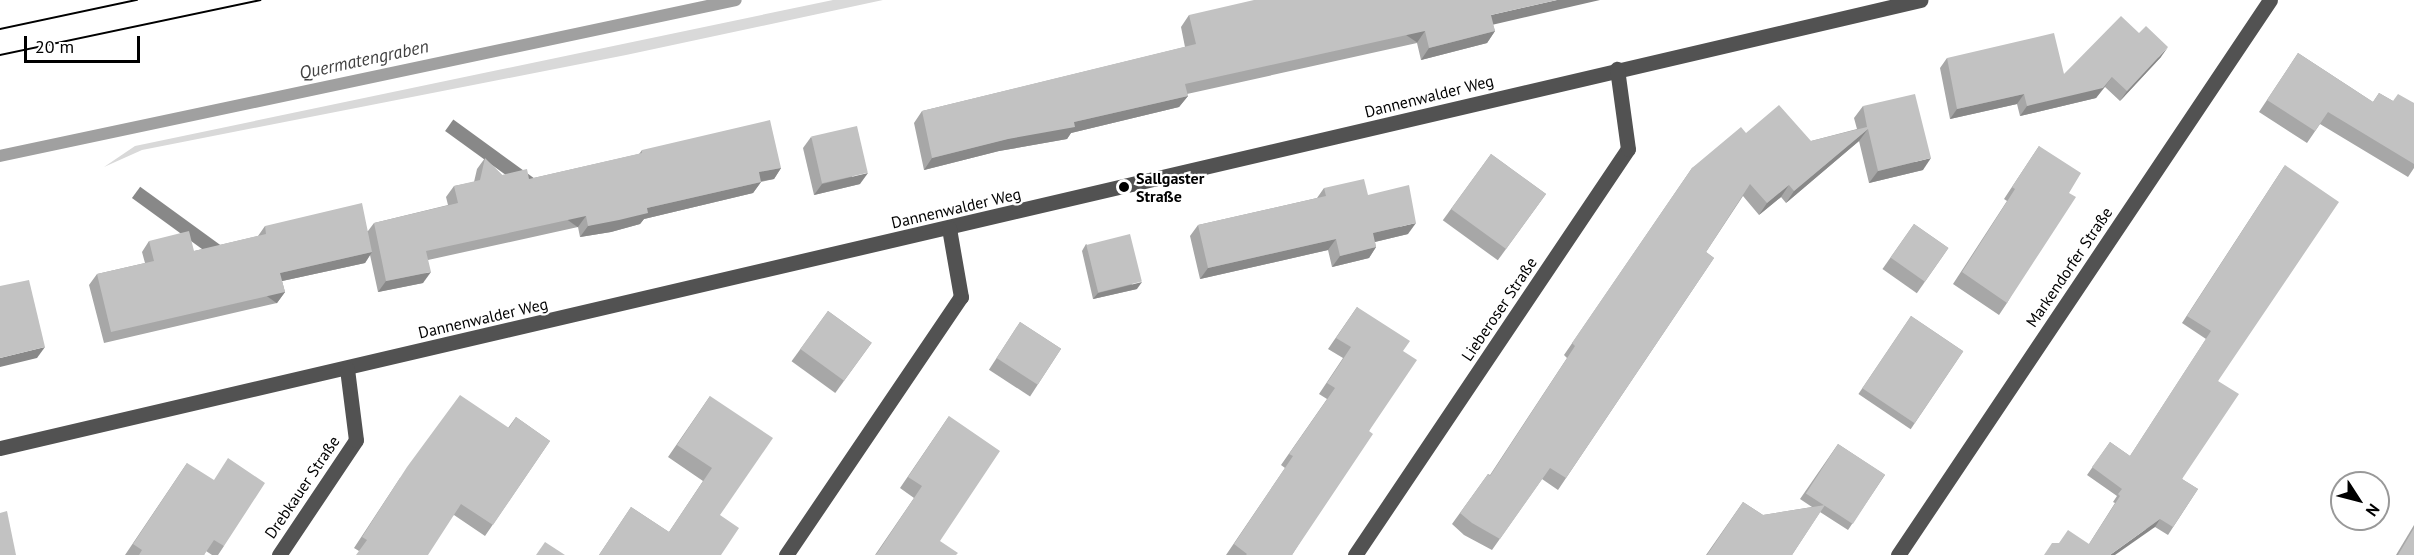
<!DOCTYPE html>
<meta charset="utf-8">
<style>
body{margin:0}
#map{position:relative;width:2414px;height:555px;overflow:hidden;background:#fff;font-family:"PT Sans",sans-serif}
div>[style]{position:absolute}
.green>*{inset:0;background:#d9d9d9}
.stream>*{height:12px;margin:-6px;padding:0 6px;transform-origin:6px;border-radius:6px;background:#a0a0a0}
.minor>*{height:15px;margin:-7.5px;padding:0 7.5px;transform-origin:7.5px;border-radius:7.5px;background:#525252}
.tram>*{height:1.5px;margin:-0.75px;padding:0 0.75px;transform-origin:0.75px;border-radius:0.75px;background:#000}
.wall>*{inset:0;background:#a7a7a7;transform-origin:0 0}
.shaded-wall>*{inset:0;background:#888;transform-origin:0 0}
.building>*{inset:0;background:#c2c2c2;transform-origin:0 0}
.dots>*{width:16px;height:16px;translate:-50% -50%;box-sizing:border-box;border:3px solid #fff;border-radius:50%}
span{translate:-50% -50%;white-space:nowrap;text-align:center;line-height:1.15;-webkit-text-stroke:4.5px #fff;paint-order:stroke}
.street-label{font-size:16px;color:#000}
.poi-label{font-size:16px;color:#000;font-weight:700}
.left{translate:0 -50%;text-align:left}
.water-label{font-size:18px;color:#414141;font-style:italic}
.north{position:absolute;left:2330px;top:471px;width:60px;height:60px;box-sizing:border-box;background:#fff;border:2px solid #999;border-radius:50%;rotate:126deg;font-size:16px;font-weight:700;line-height:24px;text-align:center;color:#000}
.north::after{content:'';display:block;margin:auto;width:21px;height:27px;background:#000;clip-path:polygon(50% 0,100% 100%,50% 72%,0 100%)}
.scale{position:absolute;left:24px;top:36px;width:116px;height:27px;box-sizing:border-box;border:3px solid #000;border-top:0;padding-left:8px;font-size:18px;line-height:21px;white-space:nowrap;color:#000;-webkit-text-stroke:4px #fff;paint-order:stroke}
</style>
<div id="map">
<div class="green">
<i style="clip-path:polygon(833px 0,883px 0,626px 55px,142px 150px,104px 167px,135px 146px)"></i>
</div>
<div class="stream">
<i style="left:0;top:156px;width:752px;rotate:-11.97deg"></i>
</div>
<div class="minor">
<i style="left:0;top:448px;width:1972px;rotate:-13.13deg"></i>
<i style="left:279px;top:555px;width:138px;rotate:-56.2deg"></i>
<i style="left:356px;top:440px;width:72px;rotate:-97.2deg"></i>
<i style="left:786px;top:555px;width:312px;rotate:-55.9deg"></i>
<i style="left:961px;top:297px;width:70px;rotate:-99.9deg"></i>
<i style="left:1355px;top:555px;width:489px;rotate:-56.1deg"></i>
<i style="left:1628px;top:149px;width:81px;rotate:-97.8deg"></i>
<i style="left:1898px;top:555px;width:668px;rotate:-56.17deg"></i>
</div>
<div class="tram">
<i style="left:0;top:29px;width:140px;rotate:-12deg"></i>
<i style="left:0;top:55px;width:266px;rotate:-11.9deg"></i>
</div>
<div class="wall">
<i style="clip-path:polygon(1189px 15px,1493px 25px,1495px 31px,1487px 43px,1421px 60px,1417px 43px,1187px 94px,1188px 96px,1179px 107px,1071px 133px,1067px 139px,999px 151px,924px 170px,914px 123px,922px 111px,1185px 47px,1181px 27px)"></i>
<i style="clip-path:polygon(2298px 53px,2373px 102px,2379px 93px,2393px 101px,2414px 103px,2414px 168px,2408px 177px,2320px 124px,2307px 143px,2259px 112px)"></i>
<i style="clip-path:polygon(2161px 57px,2120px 101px,2105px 87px,2096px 98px,2020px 116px,2017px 104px,1950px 119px,1940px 68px,1947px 58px,2064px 74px)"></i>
<i style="clip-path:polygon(1863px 106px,1923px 170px,1869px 183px,1859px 141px,1786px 203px,1781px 197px,1759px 215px,1743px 196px,1706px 252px,1714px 258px,1558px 490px,1542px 479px,1492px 550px,1464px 535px,1452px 524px,1488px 474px,1490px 475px,1567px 358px,1564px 355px,1692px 168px,1746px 133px,1811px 141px,1857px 129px,1854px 118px)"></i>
<i style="clip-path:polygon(811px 137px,860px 184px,814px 195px,803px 148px)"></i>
<i style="clip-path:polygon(2039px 146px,2069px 193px,2007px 303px,1999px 315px,1953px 284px,2007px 201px,2004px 199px)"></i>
<i style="clip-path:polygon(642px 150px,781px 168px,774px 179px,761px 182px,753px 193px,644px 219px,640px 224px,611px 232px,580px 237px,578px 227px,428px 260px,423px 283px,378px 292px,370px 255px,365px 263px,282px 281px,285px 292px,277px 303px,104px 343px,89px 285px,97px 274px,145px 263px,142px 252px,149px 241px,194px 251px,258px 236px,265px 226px,368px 231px,374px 223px,448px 205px,446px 197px,454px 186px,474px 182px,477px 169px,485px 158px,502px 175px,529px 179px,639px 154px)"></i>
<i style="left:1491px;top:154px;width:68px;height:82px;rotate:36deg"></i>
<i style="clip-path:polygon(2285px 165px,2218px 381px,2182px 479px,2198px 489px,2168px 535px,2155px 527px,2089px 544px,2115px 503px,2113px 502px,2117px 496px,2087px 475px,2110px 442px,2130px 456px,2206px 339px,2182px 323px)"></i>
<i style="clip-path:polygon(1324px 188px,1368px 195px,1408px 234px,1375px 242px,1376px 247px,1369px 258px,1332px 267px,1328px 250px,1200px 279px,1190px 236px,1198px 225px,1317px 198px)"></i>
<i style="left:1914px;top:224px;width:42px;height:55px;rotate:35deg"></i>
<i style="clip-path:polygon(1086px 244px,1137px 289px,1093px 299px,1082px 251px)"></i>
<i style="clip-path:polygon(1357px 307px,1403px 351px,1369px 431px,1292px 555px,1226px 555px,1285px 468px,1281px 465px,1327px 399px,1319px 394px,1343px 358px,1328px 349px)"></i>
<i style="left:828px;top:311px;width:54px;height:62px;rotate:36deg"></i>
<i style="left:1911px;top:316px;width:63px;height:94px;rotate:34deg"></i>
<i style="left:1020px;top:322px;width:49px;height:57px;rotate:33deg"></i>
<i style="clip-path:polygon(710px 396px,720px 515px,721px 555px,599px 555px,631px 507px,669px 532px,703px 481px,668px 457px)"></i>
<i style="clip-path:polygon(949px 416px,940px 541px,875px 555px,914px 498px,900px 488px)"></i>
<i style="clip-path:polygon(516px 417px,550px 441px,485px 536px,454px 515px,359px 551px,354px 548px,400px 478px,508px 428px)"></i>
<i style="clip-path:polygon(1838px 444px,1885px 475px,1848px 530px,1820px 512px,1792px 555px,1706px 555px,1743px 502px,1763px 515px,1812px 507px,1800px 499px)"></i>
<i style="clip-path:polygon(187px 463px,224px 546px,218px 555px,212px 555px,206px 551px,204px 555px,125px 555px)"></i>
<i style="clip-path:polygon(2414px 525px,2414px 555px,2396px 555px)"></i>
</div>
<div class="shaded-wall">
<i style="clip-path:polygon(1557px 0,1600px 0,1483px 27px,1491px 15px)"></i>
<i style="left:1425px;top:31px;width:14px;height:246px;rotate:124deg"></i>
<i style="clip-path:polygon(1495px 31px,1487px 43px,1421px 60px,1429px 48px)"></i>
<i style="clip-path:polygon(2168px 47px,2161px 57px,2120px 101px,2127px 91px)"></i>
<i style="clip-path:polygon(2112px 77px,2096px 98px,2020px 116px,2027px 106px)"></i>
<i style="clip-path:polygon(2024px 94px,2017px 104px,1950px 119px,1957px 109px)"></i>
<i style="clip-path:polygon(1188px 96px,1179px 107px,1071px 133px,1067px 139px,999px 151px,924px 170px,932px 158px,1074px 122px)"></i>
<i style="clip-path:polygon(1868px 129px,1859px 141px,1786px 203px,1794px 191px)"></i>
<i style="clip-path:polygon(1931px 158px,1923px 170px,1869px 183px,1878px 171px)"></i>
<i style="clip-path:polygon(781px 168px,774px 179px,751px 183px,759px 172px)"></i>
<i style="clip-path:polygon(868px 173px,860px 184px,814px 195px,822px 184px)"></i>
<i style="clip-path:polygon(761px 182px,753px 193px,644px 219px,640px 224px,611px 232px,580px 237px,588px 226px,647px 208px)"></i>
<i style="clip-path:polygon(1789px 185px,1781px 197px,1759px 215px,1767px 203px)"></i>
<i style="left:586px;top:216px;width:14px;height:164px;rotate:126deg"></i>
<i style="clip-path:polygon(1416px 223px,1408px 234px,1366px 244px,1373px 233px)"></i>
<i style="clip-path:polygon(1336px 239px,1328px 250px,1200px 279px,1208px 268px)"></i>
<i style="clip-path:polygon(1376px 247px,1369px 258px,1332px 267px,1340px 256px)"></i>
<i style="clip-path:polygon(372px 252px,365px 263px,273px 283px,280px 273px)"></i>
<i style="clip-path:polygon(431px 272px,423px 283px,378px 292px,386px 281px)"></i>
<i style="clip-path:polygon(1142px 282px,1137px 289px,1093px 299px,1098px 293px)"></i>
<i style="left:285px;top:292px;width:14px;height:179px;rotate:126deg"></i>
<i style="clip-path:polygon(45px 347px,37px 358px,0 367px,0 358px)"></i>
<i style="clip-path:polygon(2160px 519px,2155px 527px,2115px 555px,2110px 555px)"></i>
</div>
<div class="building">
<i style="clip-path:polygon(1254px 0,1557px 0,1491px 15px,1495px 31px,1429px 48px,1425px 31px,1185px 84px,1188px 96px,1074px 122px,1075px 127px,1008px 139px,932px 158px,922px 111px,1196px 44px,1189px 15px)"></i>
<i style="clip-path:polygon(2121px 16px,2139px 33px,2146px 26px,2168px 47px,2127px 91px,2112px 77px,2103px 88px,2027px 106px,2024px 94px,1957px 109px,1947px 58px,2054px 33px,2064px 74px)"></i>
<i style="clip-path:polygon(2298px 53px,2373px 102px,2379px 93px,2393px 101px,2398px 94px,2414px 103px,2414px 164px,2328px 112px,2315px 131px,2267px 100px)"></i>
<i style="clip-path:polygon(1915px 94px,1931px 158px,1878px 171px,1868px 129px,1794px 191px,1789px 185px,1767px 203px,1750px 184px,1706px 252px,1714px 258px,1566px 478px,1550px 468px,1500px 539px,1472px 523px,1460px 513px,1488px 474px,1490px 476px,1575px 346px,1572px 343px,1692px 168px,1741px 127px,1746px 133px,1779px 105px,1811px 141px,1867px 127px,1863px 106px)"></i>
<i style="clip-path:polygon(770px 120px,781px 168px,759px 172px,761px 182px,647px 208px,648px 213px,619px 220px,588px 226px,586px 216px,426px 251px,431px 272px,386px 281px,374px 223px,458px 203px,454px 186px,480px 180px,485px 158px,502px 175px,527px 169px,529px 179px,642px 153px,642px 150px)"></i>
<i style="left:857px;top:126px;width:48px;height:47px;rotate:77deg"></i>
<i style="clip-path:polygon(2039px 146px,2081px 173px,2069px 193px,2076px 197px,2007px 303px,1962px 272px,2015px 189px,2012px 187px)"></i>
<i style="left:1491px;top:154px;width:68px;height:68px;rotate:36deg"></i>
<i style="clip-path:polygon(2285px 165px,2339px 202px,2218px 381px,2239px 394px,2182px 479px,2198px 489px,2173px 527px,2160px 519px,2110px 555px,2044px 555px,2052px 543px,2059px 543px,2068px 530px,2089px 544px,2120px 496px,2118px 494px,2122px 489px,2092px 467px,2110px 442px,2130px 456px,2211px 331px,2187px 316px)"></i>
<i style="clip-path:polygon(1364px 179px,1368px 195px,1409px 185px,1416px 223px,1373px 233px,1376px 247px,1340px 256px,1336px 239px,1208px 268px,1198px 225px,1326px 196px,1324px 188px)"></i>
<i style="clip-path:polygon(362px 203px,372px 252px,280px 273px,285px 292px,111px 332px,97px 274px,154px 261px,149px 241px,189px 231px,194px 251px,266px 234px,265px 226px)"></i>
<i style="left:1914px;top:224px;width:42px;height:41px;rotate:35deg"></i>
<i style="left:1130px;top:234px;width:49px;height:45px;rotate:76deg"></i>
<i style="clip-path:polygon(29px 280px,45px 347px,0 358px,0 286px)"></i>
<i style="clip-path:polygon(1357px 307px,1410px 341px,1403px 351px,1417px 360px,1369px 431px,1373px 434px,1292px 555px,1246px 555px,1247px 554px,1234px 544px,1293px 456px,1289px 454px,1335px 388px,1327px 383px,1351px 347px,1336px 338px)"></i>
<i style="left:828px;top:311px;width:54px;height:47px;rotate:36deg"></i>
<i style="left:1911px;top:316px;width:63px;height:87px;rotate:34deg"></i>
<i style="left:1020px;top:322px;width:49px;height:43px;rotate:33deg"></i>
<i style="clip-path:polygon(460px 395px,509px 428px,516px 417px,550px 441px,493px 525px,461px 504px,428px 555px,356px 555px,367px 540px,362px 537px,407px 467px)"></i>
<i style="clip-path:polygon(710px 396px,773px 438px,720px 515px,739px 528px,721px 555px,599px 555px,631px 507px,669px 532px,712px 468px,677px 445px)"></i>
<i style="clip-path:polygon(949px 416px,1000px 451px,940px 541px,958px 553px,956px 555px,876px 555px,922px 486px,908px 477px)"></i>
<i style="left:1838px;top:444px;width:56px;height:59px;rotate:33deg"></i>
<i style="clip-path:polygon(228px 458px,265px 483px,224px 546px,214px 540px,204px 555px,139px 555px,142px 550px,133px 544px,187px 463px,214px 480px)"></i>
<i style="clip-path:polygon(1743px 502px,1763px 515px,1825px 505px,1792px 555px,1707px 555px)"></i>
<i style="clip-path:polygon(7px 511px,16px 555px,0 555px,0 513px)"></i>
<i style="clip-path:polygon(2414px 528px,2414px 555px,2398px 555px)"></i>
<i style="clip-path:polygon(545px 542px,565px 555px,536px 555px)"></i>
</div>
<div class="dots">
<i style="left:1124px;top:187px;background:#000"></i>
</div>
<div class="street-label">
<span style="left:1429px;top:96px;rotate:-14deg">Dannenwalder Weg</span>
<span style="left:956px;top:208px;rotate:-13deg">Dannenwalder Weg</span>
<span style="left:2069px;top:267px;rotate:-56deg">Markendorfer Straße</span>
<span style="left:1499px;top:309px;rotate:-56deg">Lieberoser Straße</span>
<span style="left:483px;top:318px;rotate:-13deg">Dannenwalder Weg</span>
<span style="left:302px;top:487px;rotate:-56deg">Drebkauer Straße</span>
</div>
<div class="poi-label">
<span class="left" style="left:1136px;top:187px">Sallgaster<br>Straße</span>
</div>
<div class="water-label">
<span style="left:364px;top:60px;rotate:-12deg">Quermatengraben</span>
</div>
<div class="north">N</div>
<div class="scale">20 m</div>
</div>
